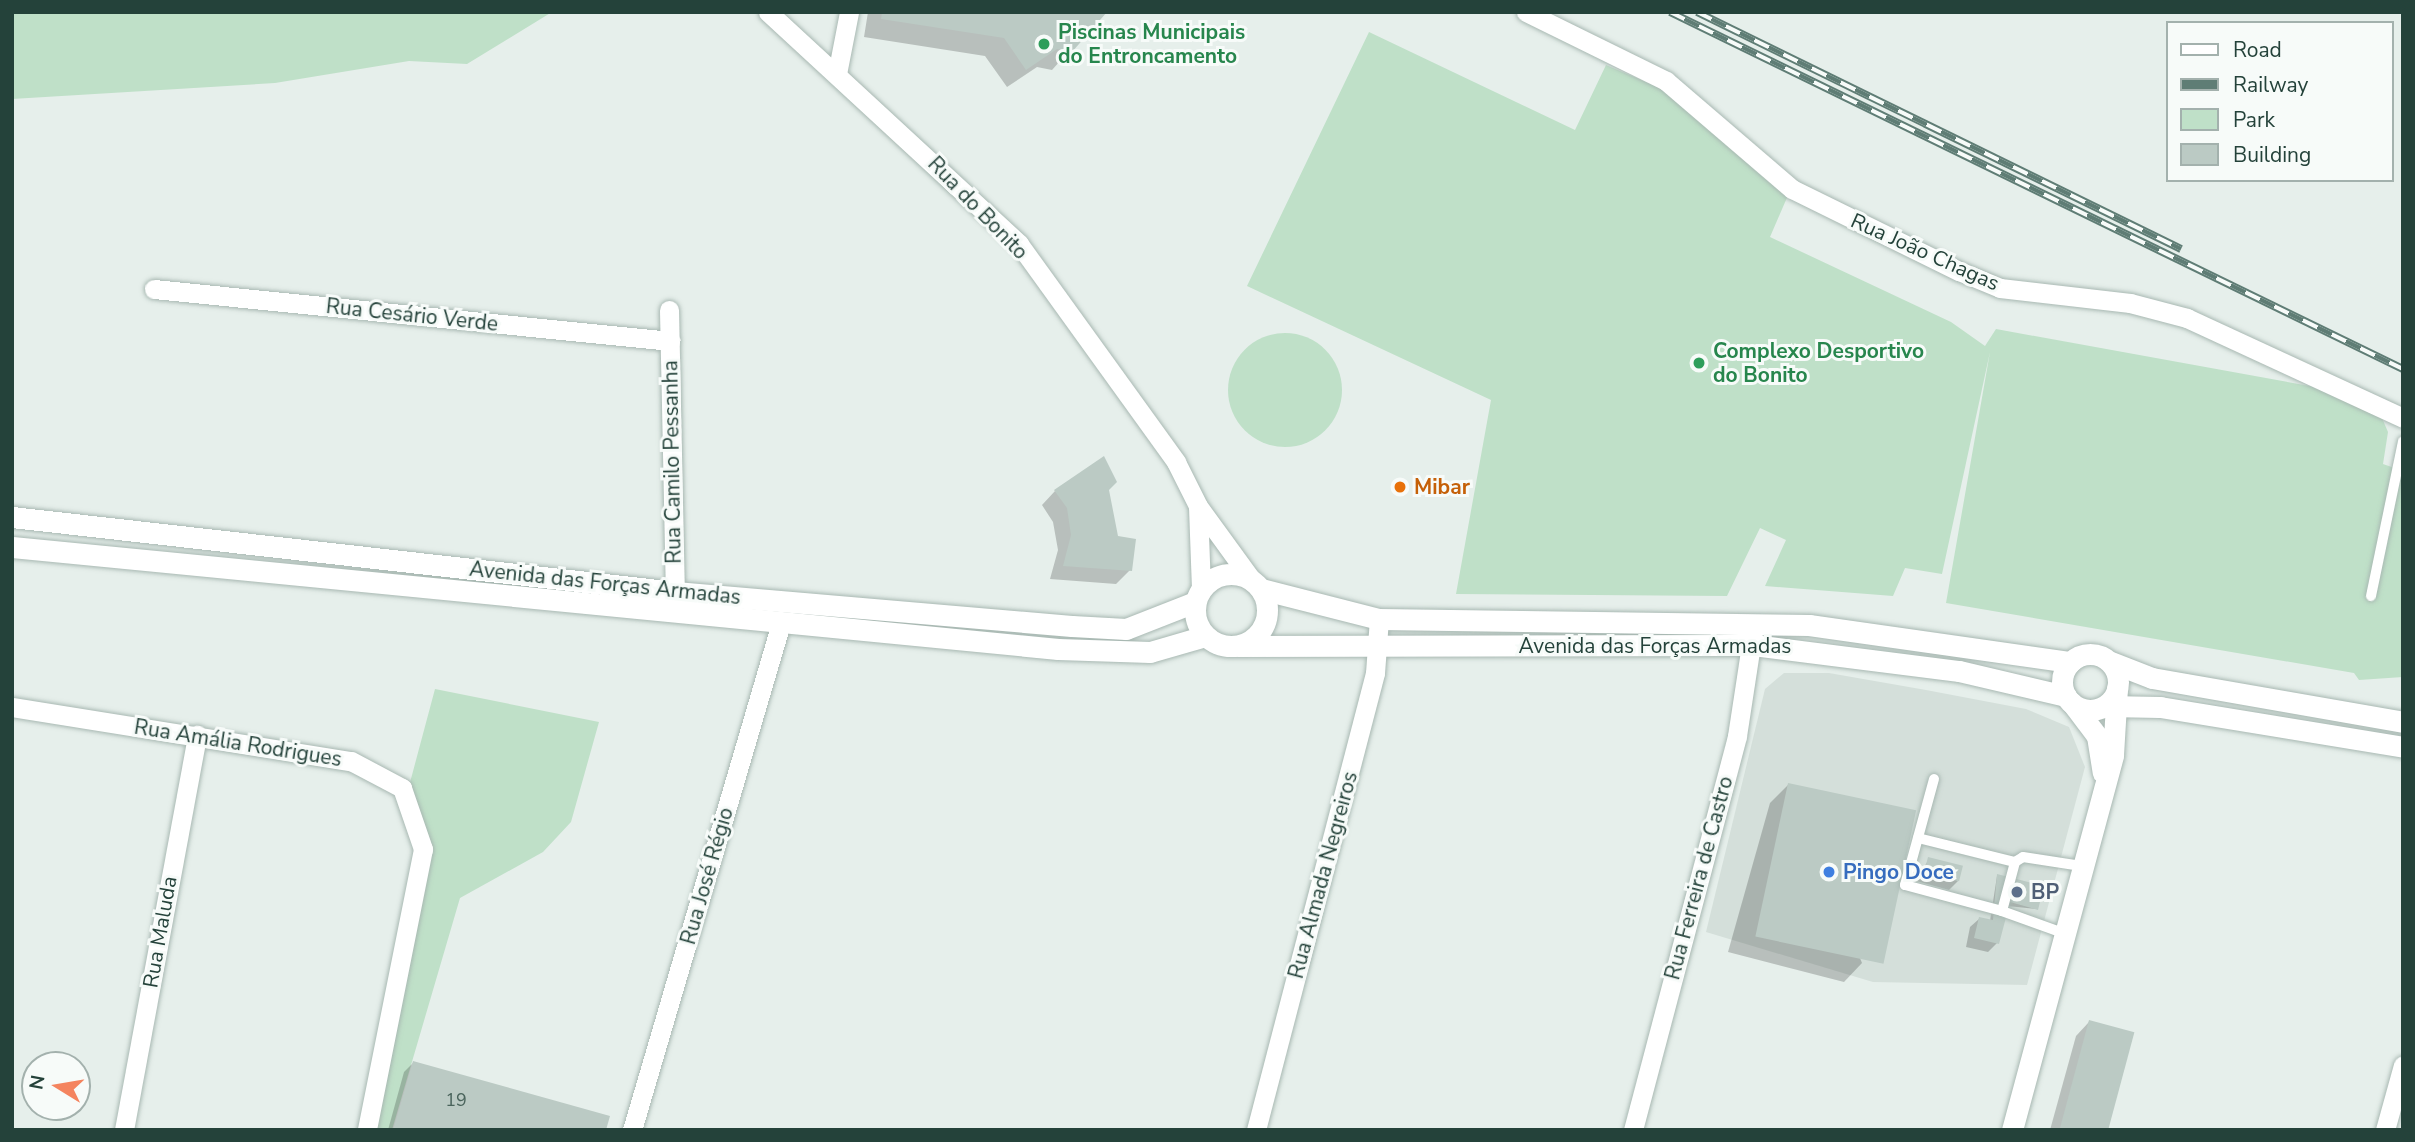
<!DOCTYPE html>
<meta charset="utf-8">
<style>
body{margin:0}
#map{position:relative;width:2415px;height:1142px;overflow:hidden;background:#e6efeb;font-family:"Nunito Sans",sans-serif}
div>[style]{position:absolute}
.built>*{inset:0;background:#d4dfda}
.green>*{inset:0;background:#bfe0c8}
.round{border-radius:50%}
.shadow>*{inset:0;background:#0003}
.building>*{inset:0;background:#bbcac4;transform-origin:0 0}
.roads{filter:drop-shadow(0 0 2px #a8b8b2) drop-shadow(0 0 2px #a8b8b2)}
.service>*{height:10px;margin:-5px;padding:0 5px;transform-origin:5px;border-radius:5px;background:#fff}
.minor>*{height:19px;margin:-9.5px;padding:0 9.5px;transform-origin:9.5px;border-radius:9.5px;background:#fff}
.tertiary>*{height:21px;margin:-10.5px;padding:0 10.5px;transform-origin:10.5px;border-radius:10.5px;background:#fff}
.tertiary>.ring{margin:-10.5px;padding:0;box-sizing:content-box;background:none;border:21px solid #fff;border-radius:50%}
.rail>*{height:8px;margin-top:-4px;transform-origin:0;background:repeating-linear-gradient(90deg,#f7fbf9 0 16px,#5f7d75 0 32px);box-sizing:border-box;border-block:2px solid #5f7d75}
.dots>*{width:19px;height:19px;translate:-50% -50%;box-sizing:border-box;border:4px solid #f7fbf9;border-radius:50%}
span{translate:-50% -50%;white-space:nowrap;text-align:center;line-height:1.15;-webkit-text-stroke:6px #f7fbf9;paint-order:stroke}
.number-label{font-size:18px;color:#4a645c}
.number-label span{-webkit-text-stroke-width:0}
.leisure-label{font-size:21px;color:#27864d;font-weight:700}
.left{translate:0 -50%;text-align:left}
.street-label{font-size:21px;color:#24423a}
.food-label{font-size:21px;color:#c56008;font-weight:700}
.shop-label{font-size:21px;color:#366cbe;font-weight:700}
.service-label{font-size:21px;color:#4e5e75;font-weight:700}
.frame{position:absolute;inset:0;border:14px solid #24423a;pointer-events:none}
.legend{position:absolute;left:2166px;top:21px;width:228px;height:161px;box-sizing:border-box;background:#f7fbf9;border:2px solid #a3b1ad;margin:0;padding:9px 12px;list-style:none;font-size:21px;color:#24423a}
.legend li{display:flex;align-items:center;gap:14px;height:35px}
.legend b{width:35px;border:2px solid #a3b1ad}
.north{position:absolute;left:21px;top:1051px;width:70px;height:70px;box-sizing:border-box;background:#f7fbf9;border:2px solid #a3b1ad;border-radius:50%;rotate:281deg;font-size:19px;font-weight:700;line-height:28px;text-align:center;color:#24423a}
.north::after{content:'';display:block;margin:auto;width:24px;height:32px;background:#f4845f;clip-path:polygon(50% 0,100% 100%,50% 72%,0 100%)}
</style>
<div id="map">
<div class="built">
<i style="clip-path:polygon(1784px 673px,1829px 673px,1926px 690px,2026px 709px,2069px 727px,2085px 767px,2027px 985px,1873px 982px,1706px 932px,1765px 689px)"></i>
</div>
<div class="green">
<i style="clip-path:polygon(12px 12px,552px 12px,467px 64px,409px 61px,275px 83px,12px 99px)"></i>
<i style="clip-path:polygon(1369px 32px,1575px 130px,1606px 65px,1679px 96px,1789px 193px,1770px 237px,1951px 322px,1985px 346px,1996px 329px,2315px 387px,2382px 418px,2388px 432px,2383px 464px,2403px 471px,2403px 677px,2359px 680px,2354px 673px,1946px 603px,1990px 352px,1942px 574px,1905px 568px,1893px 596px,1765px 586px,1786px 540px,1760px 528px,1727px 596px,1456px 594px,1491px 400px,1247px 286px)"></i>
<i class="round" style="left:1228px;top:333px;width:114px;height:114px"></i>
<i style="clip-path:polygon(435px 689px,599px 722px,571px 822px,543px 852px,460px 898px,392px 1130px,374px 1130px,428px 858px,408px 790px)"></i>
</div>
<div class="shadow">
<i style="clip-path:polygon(868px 12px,1104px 12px,1052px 70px,1037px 67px,1007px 87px,985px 56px,864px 37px)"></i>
<i style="clip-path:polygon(1055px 491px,1117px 537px,1130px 570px,1116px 584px,1050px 579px,1058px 550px,1053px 522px,1042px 505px)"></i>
<i style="clip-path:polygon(1789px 784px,1862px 963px,1844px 982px,1728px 952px,1770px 803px)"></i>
<i style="clip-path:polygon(1929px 859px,1958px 881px,1949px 890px,1916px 881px)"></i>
<i style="clip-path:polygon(1997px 876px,2036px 909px,2007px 906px,1997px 943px,1988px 952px,1966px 947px,1970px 927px,1979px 919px,1990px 921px)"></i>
<i style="clip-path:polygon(2089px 1022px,2106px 1130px,2050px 1130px,2076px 1036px)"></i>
<i style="clip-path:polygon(413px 1063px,604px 1130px,388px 1130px,404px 1072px)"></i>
</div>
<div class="building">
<i style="clip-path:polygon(882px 12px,1107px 12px,1072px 52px,1057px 49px,1026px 70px,1004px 38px,881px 19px)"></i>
<i style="clip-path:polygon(1104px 456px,1117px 482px,1109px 490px,1118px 536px,1136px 539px,1132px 571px,1063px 566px,1071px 535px,1067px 508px,1054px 490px)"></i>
<i style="left:1788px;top:783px;width:131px;height:157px;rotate:12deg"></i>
<i style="left:1928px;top:857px;width:36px;height:16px;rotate:14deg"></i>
<i style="clip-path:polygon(1997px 874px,2044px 886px,2038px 910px,2010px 902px,1999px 944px,1974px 938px,1979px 917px,1993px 920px)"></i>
<i style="left:2089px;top:1020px;width:47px;height:114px;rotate:15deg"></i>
<i style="clip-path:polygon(413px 1061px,610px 1116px,606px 1130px,393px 1130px)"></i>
</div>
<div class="roads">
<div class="service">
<i style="left:2371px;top:596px;width:158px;rotate:-78.3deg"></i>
<i style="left:1934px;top:779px;width:110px;rotate:105.3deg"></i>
<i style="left:1905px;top:885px;width:100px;rotate:15deg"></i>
<i style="left:1918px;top:838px;width:100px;rotate:13.9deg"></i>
<i style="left:2063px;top:933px;width:65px;rotate:-160.2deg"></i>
<i style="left:2002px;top:911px;width:51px;rotate:-75.1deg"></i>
<i style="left:2015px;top:862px;width:9px;rotate:-32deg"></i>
<i style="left:2023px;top:857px;width:59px;rotate:8.8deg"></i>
</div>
<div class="minor">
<i style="left:768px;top:12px;width:342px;rotate:42.7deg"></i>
<i style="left:1019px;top:244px;width:269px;rotate:54.2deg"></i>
<i style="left:1176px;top:462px;width:49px;rotate:63.4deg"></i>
<i style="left:1198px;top:506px;width:90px;rotate:54deg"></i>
<i style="left:1526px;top:12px;width:156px;rotate:26.2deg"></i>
<i style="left:1666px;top:81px;width:166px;rotate:40.6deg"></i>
<i style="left:1792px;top:189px;width:186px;rotate:26.2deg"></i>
<i style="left:1959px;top:271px;width:44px;rotate:22.5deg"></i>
<i style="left:2000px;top:288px;width:131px;rotate:6.6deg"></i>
<i style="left:2130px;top:303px;width:59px;rotate:14.7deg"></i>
<i style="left:2187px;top:318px;width:238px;rotate:24.8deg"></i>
<i style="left:837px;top:74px;width:63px;rotate:-79deg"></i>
<i style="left:154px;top:289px;width:519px;rotate:5.75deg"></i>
<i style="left:669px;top:310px;width:295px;rotate:88.8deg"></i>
<i style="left:1198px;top:507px;width:82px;rotate:87.9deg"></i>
<i style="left:12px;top:707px;width:343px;rotate:9.1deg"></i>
<i style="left:351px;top:761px;width:58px;rotate:27.9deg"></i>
<i style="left:402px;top:788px;width:65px;rotate:71deg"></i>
<i style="left:423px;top:849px;width:287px;rotate:101.3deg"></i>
<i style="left:124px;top:1130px;width:402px;rotate:-79.5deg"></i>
<i style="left:632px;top:1130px;width:528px;rotate:-73.62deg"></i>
<i style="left:1256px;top:1130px;width:472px;rotate:-75.4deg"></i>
<i style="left:1375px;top:673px;width:54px;rotate:-85.8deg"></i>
<i style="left:1633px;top:1130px;width:407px;rotate:-75.2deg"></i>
<i style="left:1737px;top:736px;width:105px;rotate:-81.3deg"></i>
<i style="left:2385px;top:1130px;width:67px;rotate:-74.5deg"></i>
</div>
<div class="tertiary">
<i style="left:12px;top:517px;width:667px;rotate:6.45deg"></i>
<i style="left:675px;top:592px;width:398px;rotate:4.9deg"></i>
<i style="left:1072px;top:626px;width:54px;rotate:3.2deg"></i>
<i style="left:1126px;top:629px;width:74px;rotate:-21.4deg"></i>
<i style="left:12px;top:547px;width:1051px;rotate:5.57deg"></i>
<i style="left:1058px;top:649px;width:92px;rotate:1.9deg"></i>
<i style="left:1150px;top:652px;width:57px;rotate:-16.2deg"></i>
<i class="ring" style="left:1195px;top:574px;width:51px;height:51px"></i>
<i style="left:1261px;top:589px;width:122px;rotate:14.3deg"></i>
<i style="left:1379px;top:619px;width:430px;rotate:0.8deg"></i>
<i style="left:1809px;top:625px;width:264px;rotate:8.1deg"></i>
<i style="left:1238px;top:646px;width:515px;rotate:-0.11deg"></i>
<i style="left:1753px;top:645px;width:208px;rotate:7.2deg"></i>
<i style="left:1959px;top:671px;width:110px;rotate:13.2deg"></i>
<i class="ring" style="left:2062px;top:654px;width:35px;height:35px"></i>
<i style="left:2111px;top:662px;width:44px;rotate:21.3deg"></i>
<i style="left:2152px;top:678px;width:255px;rotate:9.9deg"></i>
<i style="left:2072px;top:703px;width:41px;rotate:52.9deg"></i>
<i style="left:2097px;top:736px;width:37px;rotate:81deg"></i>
<i style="left:2107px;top:706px;width:53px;rotate:1.1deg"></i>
<i style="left:2160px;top:707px;width:246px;rotate:9.3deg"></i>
<i style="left:2012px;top:1130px;width:388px;rotate:-74.9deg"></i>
<i style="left:2113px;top:755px;width:67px;rotate:-86.6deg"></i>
</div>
</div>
<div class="rail">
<i style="left:1670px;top:12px;width:815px;rotate:25.97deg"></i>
<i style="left:1697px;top:12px;width:539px;rotate:26.09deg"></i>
</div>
<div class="dots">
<i style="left:1044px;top:44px;background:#2e9e5b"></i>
<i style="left:1699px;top:363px;background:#2e9e5b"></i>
<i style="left:1400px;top:487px;background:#e8710a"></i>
<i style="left:1829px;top:872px;background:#3f7fe0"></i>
<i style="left:2017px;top:892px;background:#5c6f8a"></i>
</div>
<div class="number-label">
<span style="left:456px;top:1100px">19</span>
</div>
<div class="leisure-label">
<span class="left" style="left:1058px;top:44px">Piscinas Municipais<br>do Entroncamento</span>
<span class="left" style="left:1713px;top:363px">Complexo Desportivo<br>do Bonito</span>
</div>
<div class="street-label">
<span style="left:978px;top:208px;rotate:46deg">Rua do Bonito</span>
<span style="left:1925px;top:252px;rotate:24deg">Rua João Chagas</span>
<span style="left:412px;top:315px;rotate:6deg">Rua Cesário Verde</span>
<span style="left:672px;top:462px;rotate:-91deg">Rua Camilo Pessanha</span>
<span style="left:605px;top:583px;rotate:6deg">Avenida das Forças Armadas</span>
<span style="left:1655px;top:646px">Avenida das Forças Armadas</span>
<span style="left:238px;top:743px;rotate:9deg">Rua Amália Rodrigues</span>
<span style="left:1323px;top:875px;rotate:-75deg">Rua Almada Negreiros</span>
<span style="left:707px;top:876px;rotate:-74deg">Rua José Régio</span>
<span style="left:1699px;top:878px;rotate:-75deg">Rua Ferreira de Castro</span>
<span style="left:160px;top:932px;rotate:-80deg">Rua Maluda</span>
</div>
<div class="food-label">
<span class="left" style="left:1414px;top:487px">Mibar</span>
</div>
<div class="shop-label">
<span class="left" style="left:1843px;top:872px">Pingo Doce</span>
</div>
<div class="service-label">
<span class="left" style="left:2031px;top:892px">BP</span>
</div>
<div class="frame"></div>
<ul class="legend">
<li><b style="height:9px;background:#fff"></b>Road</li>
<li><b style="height:9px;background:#5f7d75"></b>Railway</li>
<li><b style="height:19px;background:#bfe0c8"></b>Park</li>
<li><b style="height:19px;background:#bbcac4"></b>Building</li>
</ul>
<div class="north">N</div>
</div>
